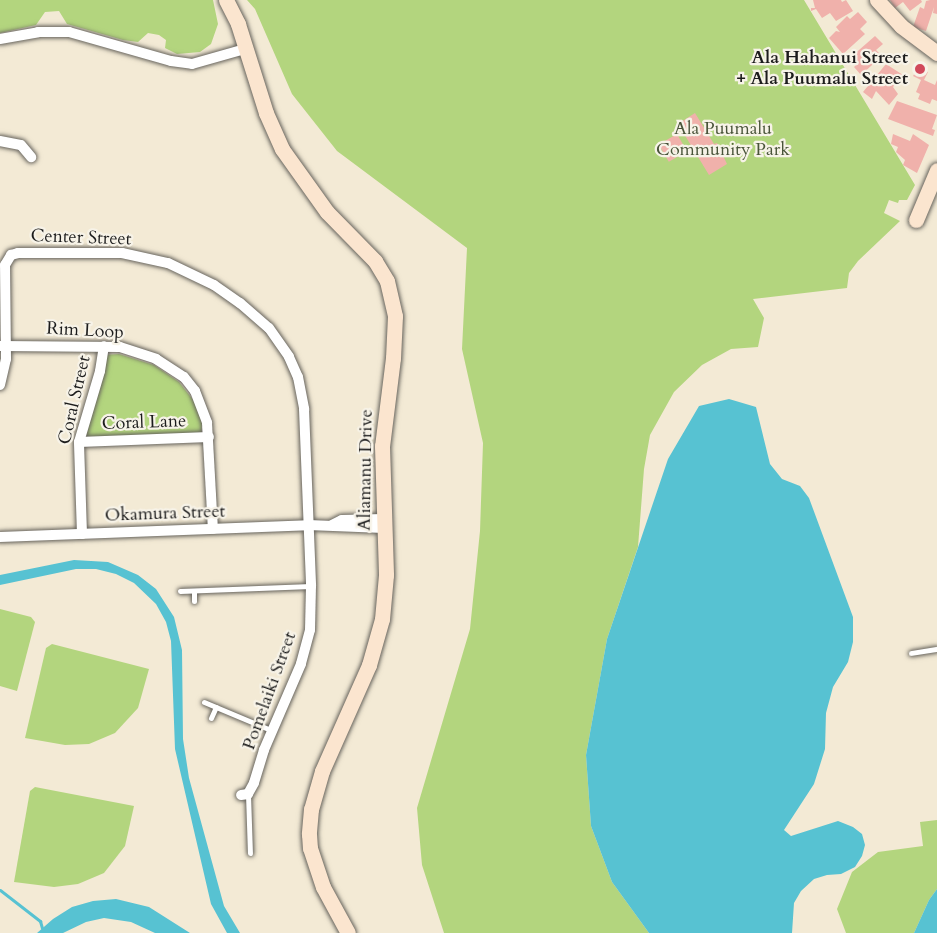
<!DOCTYPE html>
<style>
body{margin:0}
#map{position:relative;width:937px;height:933px;overflow:hidden;background:#f3ead5;font-family:Cardo,serif}
div>[style]{position:absolute}
.green>*{inset:0;background:#b3d57e}
.water>*{inset:0;background:#57c2d2}
.stream>*{height:3px;margin:-1.5px;padding:0 1.5px;transform-origin:1.5px;border-radius:1.5px;background:#57c2d2}
.building>*{inset:0;background:#f0b1ab;transform-origin:0 0}
.roads{filter:drop-shadow(0 0 2px #67645d) drop-shadow(0 0 2px #67645d)}
.lane>*{height:5px;margin:-2.5px;padding:0 2.5px;transform-origin:2.5px;border-radius:2.5px;background:#fff}
.street>*{height:10px;margin:-5px;padding:0 5px;transform-origin:5px;border-radius:5px;background:#fff}
.secondary>*{height:15px;margin:-7.5px;padding:0 7.5px;transform-origin:7.5px;border-radius:7.5px;background:#fbe5cf}
.dots>*{width:16px;height:16px;translate:-50% -50%;box-sizing:border-box;border:3px solid #f7f3e8;border-radius:50%}
span{translate:-50% -50%;white-space:nowrap;text-align:center;line-height:1.15;-webkit-text-stroke:4.5px #f7f3e8;paint-order:stroke}
.poi-label{font-size:18px;color:#1c1c1c;font-weight:700}
.right{translate:-100% -50%;text-align:right}
.park-label{font-size:18px;color:#495439}
.street-label{font-size:18px;color:#1c1c1c}
</style>
<div id="map">
<div class="green">
<i style="clip-path:polygon(0 0,213px 0,218px 24px,211px 44px,200px 52px,177px 54px,165px 48px,166px 40px,159px 35px,148px 33px,138px 42px,123px 40px,67px 24px,59px 11px,45px 12px,36px 25px,0 33px)"></i>
<i style="clip-path:polygon(247px 0,804px 0,915px 185px,907px 200px,899px 200px,898px 203px,889px 200px,884px 213px,900px 221px,858px 261px,849px 273px,847px 288px,753px 299px,764px 318px,758px 347px,731px 349px,702px 365px,674px 392px,650px 435px,644px 469px,638px 547px,607px 639px,586px 755px,591px 826px,612px 882px,649px 933px,444px 933px,422px 865px,417px 808px,470px 629px,480px 531px,483px 443px,462px 349px,467px 248px,337px 151px,292px 94px,255px 9px)"></i>
<i style="clip-path:polygon(119px 354px,154px 365px,179px 382px,194px 401px,202px 423px,201px 438px,79px 442px,103px 355px)"></i>
<i style="clip-path:polygon(0 609px,31px 617px,35px 622px,17px 691px,0 686px)"></i>
<i style="clip-path:polygon(52px 644px,149px 669px,138px 708px,115px 733px,89px 744px,65px 745px,25px 738px,46px 648px)"></i>
<i style="clip-path:polygon(35px 787px,134px 806px,125px 846px,104px 873px,78px 884px,54px 887px,14px 882px,30px 791px)"></i>
<i style="clip-path:polygon(937px 820px,937px 889px,929px 900px,914px 933px,846px 933px,837px 909px,852px 872px,878px 852px,923px 846px,920px 822px)"></i>
</div>
<div class="water">
<i style="clip-path:polygon(729px 399px,756px 407px,770px 464px,782px 479px,800px 486px,809px 498px,853px 617px,853px 642px,848px 662px,833px 687px,826px 713px,825px 749px,814px 784px,784px 830px,791px 836px,838px 821px,853px 827px,862px 834px,865px 845px,862px 856px,855px 867px,841px 874px,827px 875px,814px 879px,801px 891px,794px 903px,792px 933px,649px 933px,612px 882px,591px 826px,586px 755px,607px 639px,668px 459px,699px 406px)"></i>
<i style="clip-path:polygon(74px 560px,108px 562px,138px 575px,156px 589px,174px 617px,182px 650px,183px 739px,189px 778px,224px 906px,240px 933px,227px 933px,211px 904px,175px 749px,171px 641px,166px 622px,156px 604px,134px 583px,116px 574px,96px 569px,76px 569px,0 585px,0 575px)"></i>
<i style="clip-path:polygon(937px 889px,937px 933px,914px 933px,929px 900px)"></i>
<i style="clip-path:polygon(116px 899px,149px 907px,190px 933px,155px 933px,131px 922px,104px 918px,86px 922px,63px 933px,37px 933px,53px 919px,72px 907px,93px 901px)"></i>
</div>
<div class="stream">
<i style="left:0;top:890px;width:51px;rotate:37.8deg"></i>
<i style="left:40px;top:921px;width:7px;rotate:74deg"></i>
</div>
<div class="building">
<i style="clip-path:polygon(813px 0,841px 0,842px 2px,846px 0,853px 11px,836px 21px,830px 13px,822px 18px,816px 9px,811px 11px,811px 8px,815px 8px)"></i>
<i style="clip-path:polygon(890px 0,921px 0,922px 2px,910px 11px,903px 2px,895px 8px)"></i>
<i style="clip-path:polygon(930px 0,937px 0,937px 14px,933px 13px,934px 7px,926px 31px,913px 27px,920px 7px,924px 9px,926px 1px)"></i>
<i style="clip-path:polygon(858px 12px,867px 22px,860px 29px,865px 34px,843px 54px,829px 38px,836px 31px,840px 32px,836px 27px,847px 16px,850px 19px)"></i>
<i style="clip-path:polygon(875px 36px,883px 44px,876px 50px,882px 56px,861px 75px,854px 67px,857px 64px,851px 57px)"></i>
<i style="clip-path:polygon(886px 64px,903px 75px,893px 87px,898px 94px,889px 105px,876px 91px,872px 99px,863px 92px)"></i>
<i style="clip-path:polygon(919px 67px,928px 72px,924px 80px,935px 85px,937px 80px,937px 101px,932px 99px,930px 104px,918px 99px,920px 94px,916px 92px,921px 80px,913px 76px)"></i>
<i style="clip-path:polygon(897px 101px,937px 115px,932px 129px,935px 130px,933px 136px,888px 119px)"></i>
<i style="clip-path:polygon(695px 113px,714px 144px,717px 143px,727px 164px,709px 175px,678px 124px)"></i>
<i style="left:677px;top:134px;width:20px;height:21px;rotate:60deg"></i>
<i style="clip-path:polygon(893px 134px,910px 141px,913px 134px,929px 145px,917px 173px,903px 165px,905px 160px,896px 152px,898px 147px,891px 144px)"></i>
</div>
<div class="roads">
<div class="lane">
<i style="left:180px;top:591px;width:131px;rotate:-2.2deg"></i>
<i style="left:194px;top:591px;width:10px;rotate:90deg"></i>
<i style="left:911px;top:653px;width:26px;rotate:-9deg"></i>
<i style="left:204px;top:702px;width:75px;rotate:22.8deg"></i>
<i style="left:211px;top:718px;width:12px;rotate:-66deg"></i>
<i style="left:248px;top:794px;width:59px;rotate:88.1deg"></i>
</div>
<div class="street">
<i style="left:0;top:39px;width:39px;rotate:-10deg"></i>
<i style="left:38px;top:32px;width:31px"></i>
<i style="left:69px;top:32px;width:106px;rotate:15.9deg"></i>
<i style="left:171px;top:61px;width:21px;rotate:8deg"></i>
<i style="left:192px;top:64px;width:55px;rotate:-15.8deg"></i>
<i style="left:0;top:141px;width:21px;rotate:11deg"></i>
<i style="left:21px;top:145px;width:16px;rotate:50deg"></i>
<i style="left:0;top:346px;width:120px;rotate:0.5deg"></i>
<i style="left:120px;top:347px;width:38px;rotate:18deg"></i>
<i style="left:156px;top:359px;width:33px;rotate:33deg"></i>
<i style="left:184px;top:377px;width:18px;rotate:52deg"></i>
<i style="left:195px;top:391px;width:34px;rotate:69deg"></i>
<i style="left:207px;top:423px;width:106px;rotate:86.8deg"></i>
<i style="left:0;top:385px;width:27px;rotate:-77deg"></i>
<i style="left:6px;top:359px;width:94px;rotate:-90.6deg"></i>
<i style="left:5px;top:265px;width:12px;rotate:-59deg"></i>
<i style="left:11px;top:255px;width:7px;rotate:-16deg"></i>
<i style="left:18px;top:253px;width:104px"></i>
<i style="left:122px;top:253px;width:47px;rotate:12.3deg"></i>
<i style="left:168px;top:263px;width:51px;rotate:25.6deg"></i>
<i style="left:214px;top:285px;width:32px;rotate:35deg"></i>
<i style="left:240px;top:303px;width:38px;rotate:41deg"></i>
<i style="left:269px;top:328px;width:35px;rotate:55deg"></i>
<i style="left:289px;top:357px;width:22px;rotate:66deg"></i>
<i style="left:298px;top:377px;width:33px;rotate:79deg"></i>
<i style="left:304px;top:409px;width:177px;rotate:87.7deg"></i>
<i style="left:311px;top:586px;width:44px;rotate:91.3deg"></i>
<i style="left:310px;top:630px;width:35px;rotate:105deg"></i>
<i style="left:301px;top:664px;width:94px;rotate:113.3deg"></i>
<i style="left:264px;top:750px;width:34px;rotate:107deg"></i>
<i style="left:254px;top:783px;width:13px;rotate:119deg"></i>
<i style="left:248px;top:794px;width:7px;rotate:172deg"></i>
<i style="left:79px;top:442px;width:130px;rotate:-2.2deg"></i>
<i style="left:332px;top:525px;width:11px;rotate:-27deg"></i>
<i style="left:342px;top:520px;width:41px;rotate:-1.4deg"></i>
<i style="left:82px;top:534px;width:92px;rotate:-91.9deg"></i>
<i style="left:79px;top:442px;width:74px;rotate:-73.5deg"></i>
<i style="left:100px;top:371px;width:25px;rotate:-81deg"></i>
<i style="left:0;top:537px;width:308px;rotate:-2.2deg"></i>
<i style="left:308px;top:525px;width:76px;rotate:2.3deg"></i>
</div>
<div class="secondary">
<i style="left:226px;top:0;width:27px;rotate:63deg"></i>
<i style="left:238px;top:24px;width:93px;rotate:72.5deg"></i>
<i style="left:266px;top:113px;width:39px;rotate:66deg"></i>
<i style="left:282px;top:149px;width:77px;rotate:54.5deg"></i>
<i style="left:327px;top:212px;width:69px;rotate:45.6deg"></i>
<i style="left:375px;top:261px;width:23px;rotate:59deg"></i>
<i style="left:387px;top:281px;width:36px;rotate:77deg"></i>
<i style="left:395px;top:316px;width:42px;rotate:92.7deg"></i>
<i style="left:393px;top:358px;width:89px;rotate:97.1deg"></i>
<i style="left:382px;top:446px;width:129px;rotate:88.2deg"></i>
<i style="left:386px;top:575px;width:44px;rotate:95.2deg"></i>
<i style="left:382px;top:619px;width:48px;rotate:105.8deg"></i>
<i style="left:369px;top:665px;width:116px;rotate:113.9deg"></i>
<i style="left:322px;top:771px;width:40px;rotate:106deg"></i>
<i style="left:311px;top:809px;width:25px;rotate:95deg"></i>
<i style="left:309px;top:834px;width:14px;rotate:86deg"></i>
<i style="left:310px;top:848px;width:41px;rotate:71.6deg"></i>
<i style="left:323px;top:887px;width:52px;rotate:61.5deg"></i>
<i style="left:877px;top:0;width:35px;rotate:47deg"></i>
<i style="left:901px;top:26px;width:45px;rotate:36.9deg"></i>
<i style="left:916px;top:220px;width:54px;rotate:-67.2deg"></i>
</div>
</div>
<div class="dots">
<i style="left:920px;top:69px;background:#d1495b"></i>
</div>
<div class="poi-label">
<span class="right" style="left:908px;top:69px">Ala Hahanui Street<br>+ Ala Puumalu Street</span>
</div>
<div class="park-label">
<span style="left:723px;top:140px">Ala Puumalu<br>Community Park</span>
</div>
<div class="street-label">
<span style="left:81px;top:238px;rotate:2deg">Center Street</span>
<span style="left:85px;top:331px;rotate:3deg">Rim Loop</span>
<span style="left:75px;top:400px;rotate:-77deg">Coral Street</span>
<span style="left:144px;top:423px;rotate:-2deg">Coral Lane</span>
<span style="left:366px;top:470px;rotate:-89deg">Aliamanu Drive</span>
<span style="left:165px;top:514px;rotate:-2deg">Okamura Street</span>
<span style="left:270px;top:691px;rotate:-70deg">Pomelaiki Street</span>
</div>
</div>
